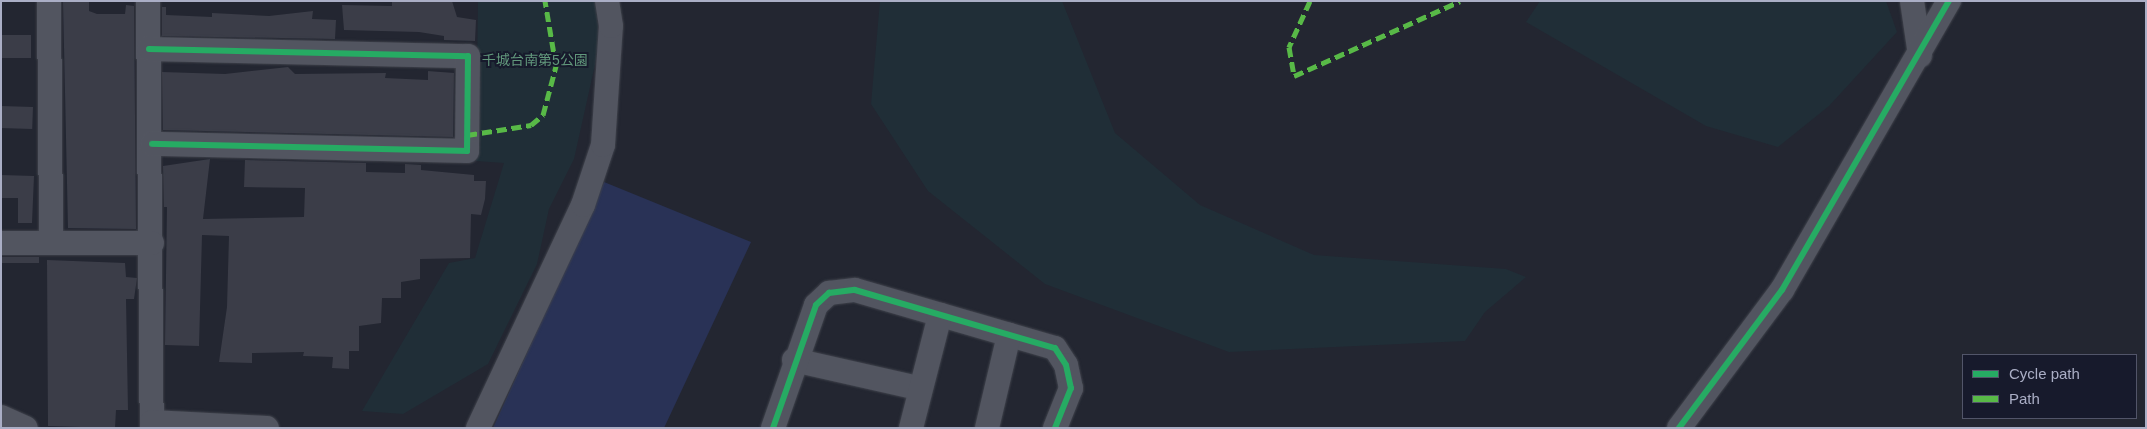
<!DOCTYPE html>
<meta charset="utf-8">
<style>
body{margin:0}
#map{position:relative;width:2147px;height:429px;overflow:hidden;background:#232631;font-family:Arial,"Noto Sans JP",sans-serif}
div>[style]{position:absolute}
.green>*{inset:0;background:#202e37}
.water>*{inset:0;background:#293256}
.building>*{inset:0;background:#3b3d48;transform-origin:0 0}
.roads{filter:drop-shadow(0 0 1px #3f424b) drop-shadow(0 0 1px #3f424b)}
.minor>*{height:24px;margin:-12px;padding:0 12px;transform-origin:12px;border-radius:12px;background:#525560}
.quiet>*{height:5px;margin-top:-2.5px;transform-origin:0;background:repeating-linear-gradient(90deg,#58b947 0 10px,transparent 0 15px)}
.cycleway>*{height:6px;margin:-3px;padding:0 3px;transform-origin:3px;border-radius:3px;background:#26ab63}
span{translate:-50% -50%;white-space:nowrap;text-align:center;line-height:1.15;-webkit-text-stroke:4px #171a2c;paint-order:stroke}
.park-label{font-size:14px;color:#61977b}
.frame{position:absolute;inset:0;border:2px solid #aaaec5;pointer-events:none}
.legend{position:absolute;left:1962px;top:354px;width:175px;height:65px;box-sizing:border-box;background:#171a2c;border:1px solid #525569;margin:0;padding:6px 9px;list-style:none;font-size:15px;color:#aaaec5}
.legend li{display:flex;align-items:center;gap:10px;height:25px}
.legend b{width:25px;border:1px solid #525569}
</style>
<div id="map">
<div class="green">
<i style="clip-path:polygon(478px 1px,595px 1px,599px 33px,596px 60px,574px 159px,549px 209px,537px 264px,488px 364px,403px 414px,362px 411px,449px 263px,475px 258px,504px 163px,476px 161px)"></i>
<i style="clip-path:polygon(880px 1px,1062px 1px,1115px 133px,1200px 205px,1314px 255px,1506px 269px,1526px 277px,1485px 312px,1465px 341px,1229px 352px,1045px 284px,928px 191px,871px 104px)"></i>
<i style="clip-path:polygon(1540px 1px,1886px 1px,1897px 32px,1829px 106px,1778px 147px,1706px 126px,1526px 22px)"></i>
</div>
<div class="water">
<i style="clip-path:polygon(604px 182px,751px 242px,664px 428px,493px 428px)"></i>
</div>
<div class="building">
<i style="clip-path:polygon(63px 1px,89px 1px,89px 11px,97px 14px,125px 14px,126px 5px,134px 6px,136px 229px,68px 228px)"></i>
<i style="clip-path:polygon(392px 1px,452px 1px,457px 17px,476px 20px,475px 41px,444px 40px,444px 36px,419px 32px,344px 30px,342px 5px,392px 6px)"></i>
<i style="clip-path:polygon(162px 7px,166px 7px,166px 15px,212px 17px,212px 13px,269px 16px,313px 11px,312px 19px,336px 20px,335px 39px,162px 36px)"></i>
<i style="left:1px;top:35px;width:30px;height:23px"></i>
<i style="clip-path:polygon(288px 67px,295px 74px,386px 73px,385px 78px,428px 80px,428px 71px,454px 73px,453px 137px,163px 130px,162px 72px,225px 74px)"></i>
<i style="left:1px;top:106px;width:32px;height:22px;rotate:2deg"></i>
<i style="clip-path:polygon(210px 159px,203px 219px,304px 217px,305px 188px,244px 187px,245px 160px,366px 163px,366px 172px,405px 173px,405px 164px,421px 165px,421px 170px,474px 175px,474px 181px,486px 181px,485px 199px,481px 215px,471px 214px,470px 258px,420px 259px,420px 279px,401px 282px,401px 298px,382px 298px,381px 323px,359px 326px,359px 351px,349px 351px,349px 369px,332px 368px,333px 357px,303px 356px,304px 352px,252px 353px,252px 363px,219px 362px,227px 307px,229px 236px,202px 235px,199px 346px,165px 345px,167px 207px,164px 207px,163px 166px)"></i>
<i style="clip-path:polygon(1px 175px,34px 176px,32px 223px,18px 223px,18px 198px,1px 198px)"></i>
<i style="left:1px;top:257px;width:38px;height:6px"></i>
<i style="clip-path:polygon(47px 260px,125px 263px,126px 277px,137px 278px,134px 299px,126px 299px,128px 410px,116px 410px,115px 428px,48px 426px)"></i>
</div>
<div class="roads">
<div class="minor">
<i style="left:49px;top:1px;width:242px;rotate:89.5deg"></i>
<i style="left:148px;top:1px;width:427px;rotate:89.5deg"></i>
<i style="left:1912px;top:1px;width:55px;rotate:81.6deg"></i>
<i style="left:149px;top:49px;width:319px;rotate:1.3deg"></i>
<i style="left:468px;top:56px;width:95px;rotate:90.6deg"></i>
<i style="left:467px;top:151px;width:315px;rotate:-178.7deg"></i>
<i style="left:1px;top:243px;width:151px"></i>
<i style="left:794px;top:360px;width:127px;rotate:12.7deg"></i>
<i style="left:1px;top:417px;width:27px;rotate:24deg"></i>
<i style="left:152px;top:422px;width:115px;rotate:3deg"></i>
<i style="left:478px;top:428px;width:246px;rotate:-64.8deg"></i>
<i style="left:583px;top:205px;width:63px;rotate:-71.6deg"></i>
<i style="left:603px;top:145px;width:119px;rotate:-86.2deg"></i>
<i style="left:611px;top:26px;width:25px;rotate:-99deg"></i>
<i style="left:773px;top:428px;width:130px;rotate:-70.7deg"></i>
<i style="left:816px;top:305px;width:18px;rotate:-43deg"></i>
<i style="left:829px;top:293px;width:26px;rotate:-7deg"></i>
<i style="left:855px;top:290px;width:208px;rotate:16.2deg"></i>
<i style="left:1055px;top:348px;width:20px;rotate:57deg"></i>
<i style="left:1066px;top:365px;width:24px;rotate:78deg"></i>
<i style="left:1071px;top:388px;width:43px;rotate:111.8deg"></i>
<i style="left:911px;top:428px;width:117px;rotate:-75.6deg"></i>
<i style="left:987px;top:428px;width:96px;rotate:-76.7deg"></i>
<i style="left:1679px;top:428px;width:172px;rotate:-53.3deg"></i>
<i style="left:1782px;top:290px;width:334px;rotate:-60deg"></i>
</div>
</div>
<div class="quiet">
<i style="left:1310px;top:1px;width:51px;rotate:114.5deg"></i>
<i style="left:1289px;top:47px;width:29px;rotate:80deg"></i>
<i style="left:1294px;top:76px;width:182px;rotate:-24.3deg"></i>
<i style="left:467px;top:135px;width:65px;rotate:-8.9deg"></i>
<i style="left:531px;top:125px;width:16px;rotate:-40deg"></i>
<i style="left:543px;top:115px;width:51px;rotate:-75.1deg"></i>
<i style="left:556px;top:66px;width:66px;rotate:-99.6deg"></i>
</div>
<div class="cycleway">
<i style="left:149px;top:49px;width:319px;rotate:1.3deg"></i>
<i style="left:468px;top:56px;width:95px;rotate:90.6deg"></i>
<i style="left:467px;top:151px;width:315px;rotate:-178.7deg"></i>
<i style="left:773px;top:428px;width:130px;rotate:-70.7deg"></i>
<i style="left:816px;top:305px;width:18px;rotate:-43deg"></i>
<i style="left:829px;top:293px;width:26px;rotate:-7deg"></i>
<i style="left:855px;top:290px;width:208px;rotate:16.2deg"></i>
<i style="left:1055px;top:348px;width:20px;rotate:57deg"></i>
<i style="left:1066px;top:365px;width:24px;rotate:78deg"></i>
<i style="left:1071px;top:388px;width:43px;rotate:111.8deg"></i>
<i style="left:1679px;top:428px;width:172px;rotate:-53.3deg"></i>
<i style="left:1782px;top:290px;width:334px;rotate:-60deg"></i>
</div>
<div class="park-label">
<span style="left:535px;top:60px">千城台南第5公園</span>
</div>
<div class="frame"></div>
<ul class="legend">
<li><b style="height:6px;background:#26ab63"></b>Cycle path</li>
<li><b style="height:6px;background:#58b947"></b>Path</li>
</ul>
</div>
